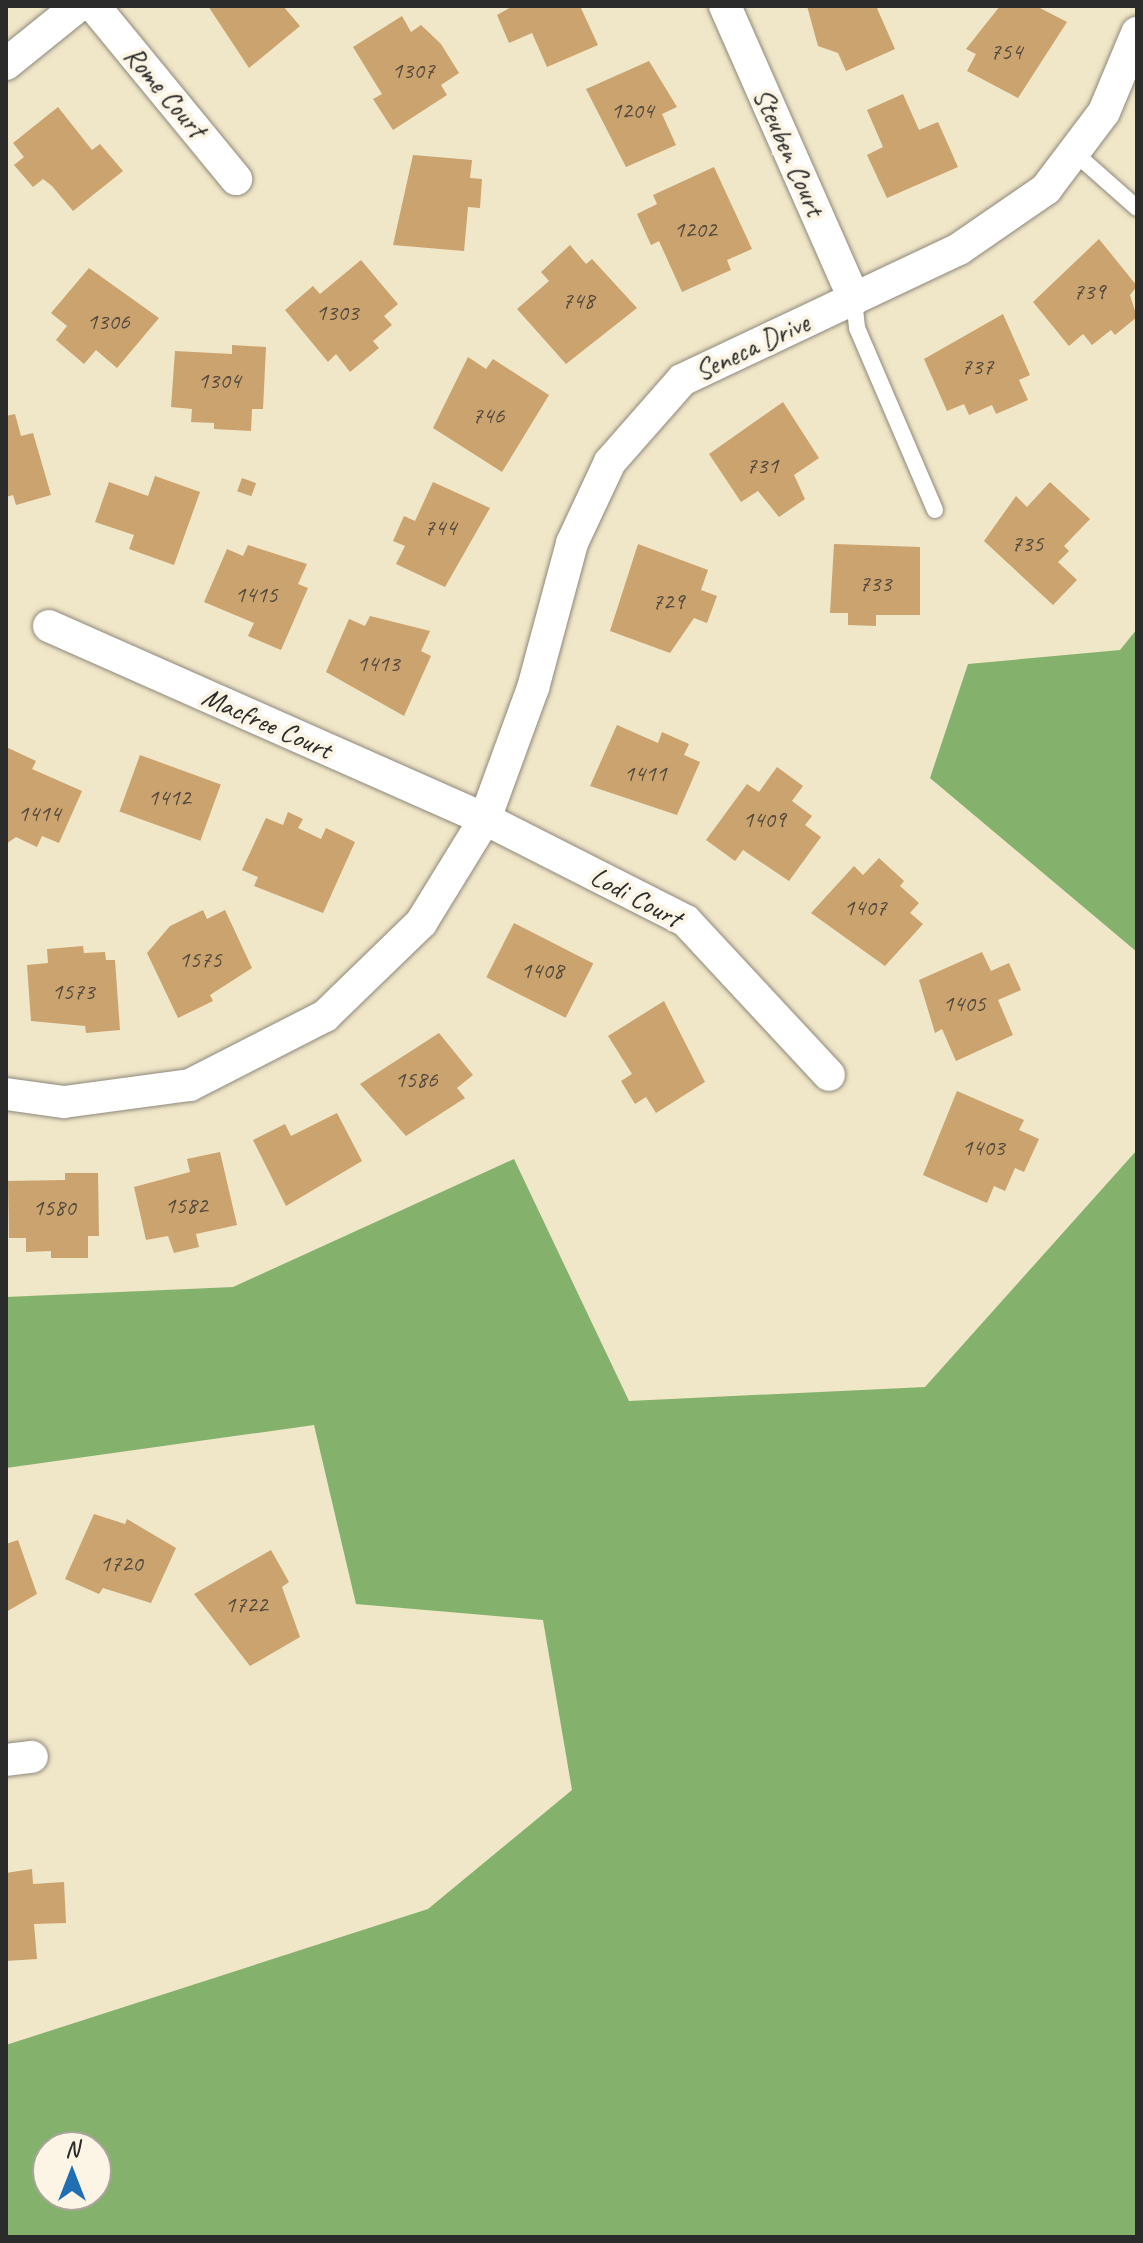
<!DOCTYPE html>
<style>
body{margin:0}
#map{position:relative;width:1143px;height:2243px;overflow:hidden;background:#f0e6c8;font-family:Caveat,sans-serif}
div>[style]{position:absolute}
.forest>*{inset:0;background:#84b26c}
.building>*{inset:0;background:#cba36f;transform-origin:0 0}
.roads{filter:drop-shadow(0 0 2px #8e887a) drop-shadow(0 0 2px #8e887a)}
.service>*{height:16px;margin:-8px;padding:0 8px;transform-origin:8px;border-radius:8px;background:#fff}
.minor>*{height:32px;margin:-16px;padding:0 16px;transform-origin:16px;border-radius:16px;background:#fff}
span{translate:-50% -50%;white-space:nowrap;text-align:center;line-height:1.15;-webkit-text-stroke:8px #fcf5e5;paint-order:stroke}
.number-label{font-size:24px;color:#53493c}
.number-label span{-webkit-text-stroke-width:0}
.street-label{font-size:28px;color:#2b2b2b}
.frame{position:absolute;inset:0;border:8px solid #2b2b2b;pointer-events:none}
.north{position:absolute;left:32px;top:2131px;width:80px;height:80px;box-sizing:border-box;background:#fcf5e5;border:2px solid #a8a49b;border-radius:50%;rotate:0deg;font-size:22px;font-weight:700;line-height:32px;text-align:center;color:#2b2b2b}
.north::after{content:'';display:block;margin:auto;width:28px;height:36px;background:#1f6fb2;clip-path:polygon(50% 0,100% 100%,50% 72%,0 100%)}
</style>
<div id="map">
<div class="forest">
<i style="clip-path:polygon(1137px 629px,1137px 952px,930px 778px,968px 664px,1120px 650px)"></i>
<i style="clip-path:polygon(evenodd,1137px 1150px,1137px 2237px,6px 2237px,6px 2045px,428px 1909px,572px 1790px,543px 1620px,356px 1604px,314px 1425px,6px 1468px,6px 1297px,233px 1287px,514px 1159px,629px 1401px,925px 1387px,1137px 1150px,48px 2147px,96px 2147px,96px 2195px,48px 2195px,48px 2147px)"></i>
</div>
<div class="building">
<i style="clip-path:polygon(208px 6px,283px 6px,300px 26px,249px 68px)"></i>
<i style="clip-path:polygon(513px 6px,580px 6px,598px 45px,547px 67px,532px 33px,509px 43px,497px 15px)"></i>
<i style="clip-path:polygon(807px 6px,876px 6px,895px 49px,846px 71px,838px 53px,818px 46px)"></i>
<i style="clip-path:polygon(1000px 6px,1036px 6px,1067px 22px,1018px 98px,967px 71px,976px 54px,966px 49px)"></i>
<i style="clip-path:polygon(402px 16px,411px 32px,421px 25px,441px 44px,459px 73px,441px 85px,447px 95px,393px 130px,373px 99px,382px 94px,353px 47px)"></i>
<i style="clip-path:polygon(649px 61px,677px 107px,662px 114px,676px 145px,626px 167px,586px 89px)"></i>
<i style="clip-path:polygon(903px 94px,919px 130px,938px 122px,958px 167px,887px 198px,867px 155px,883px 147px,867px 110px)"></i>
<i style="clip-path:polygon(58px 107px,92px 150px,100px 144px,123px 171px,73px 211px,52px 186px,43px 179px,33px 187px,14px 165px,24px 157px,13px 143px)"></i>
<i style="clip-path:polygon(413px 155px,472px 160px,470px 178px,482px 179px,480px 208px,468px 207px,464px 251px,393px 245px)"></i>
<i style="clip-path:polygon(714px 167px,752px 249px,727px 260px,731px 270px,682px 292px,659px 241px,651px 245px,637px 214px,657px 204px,653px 195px)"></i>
<i style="clip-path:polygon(1099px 239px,1137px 286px,1130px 295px,1137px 317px,1115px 335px,1111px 330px,1092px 345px,1083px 334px,1069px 346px,1033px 302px)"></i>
<i style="clip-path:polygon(570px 245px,586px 264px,592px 259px,637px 308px,566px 364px,517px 309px,549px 281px,541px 272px)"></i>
<i style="clip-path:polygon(361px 260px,398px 304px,384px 316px,392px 325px,373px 341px,379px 348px,350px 372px,336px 354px,328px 362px,285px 310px,313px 286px,320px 294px)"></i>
<i style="clip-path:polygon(89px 268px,159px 318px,117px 368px,96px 350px,84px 364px,56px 340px,67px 326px,51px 313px)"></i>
<i style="clip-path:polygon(1003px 314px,1030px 375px,1019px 380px,1028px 400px,996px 414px,992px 405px,969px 415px,964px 404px,947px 411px,924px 359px)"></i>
<i style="clip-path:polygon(232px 345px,266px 347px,263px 409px,252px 409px,251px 431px,214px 429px,214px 423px,191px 422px,192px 409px,171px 407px,175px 351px,232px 354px)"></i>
<i style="clip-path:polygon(468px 357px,486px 369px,493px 359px,549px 395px,502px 472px,433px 428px)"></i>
<i style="clip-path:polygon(783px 402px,819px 458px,794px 475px,805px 499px,779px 517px,758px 491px,741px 502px,709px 454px)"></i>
<i style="clip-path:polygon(15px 414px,21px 436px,33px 433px,51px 495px,16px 505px,13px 495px,6px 497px,6px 416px)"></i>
<i style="clip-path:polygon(155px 476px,200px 492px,174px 565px,129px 549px,134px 535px,95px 522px,109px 482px,148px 496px)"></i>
<i style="left:242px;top:478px;width:15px;height:14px;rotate:20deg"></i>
<i style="clip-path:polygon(433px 482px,490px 508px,445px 587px,396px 564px,405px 546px,393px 541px,404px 516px,415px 521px)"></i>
<i style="clip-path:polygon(1050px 482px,1090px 519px,1064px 546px,1069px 551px,1058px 562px,1077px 580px,1053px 605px,984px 541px,1016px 496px,1027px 507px)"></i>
<i style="clip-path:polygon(638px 544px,708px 570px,701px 590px,717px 596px,707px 623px,694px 618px,670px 653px,610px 631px)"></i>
<i style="clip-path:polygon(834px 544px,920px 547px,920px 615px,876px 615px,876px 626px,848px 625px,848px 613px,830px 613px)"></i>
<i style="clip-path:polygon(248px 545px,307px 564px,298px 584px,308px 588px,281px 650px,248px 636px,254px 623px,204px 602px,227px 549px,243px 556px)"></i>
<i style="clip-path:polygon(370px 616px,430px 631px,421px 651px,431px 656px,404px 716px,326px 672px,349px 619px,365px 626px)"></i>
<i style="clip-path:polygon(617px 725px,658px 743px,662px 732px,689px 744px,684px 755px,700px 762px,677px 815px,590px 786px)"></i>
<i style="clip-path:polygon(6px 747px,36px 761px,32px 769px,82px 791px,59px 843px,42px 836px,37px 847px,16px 837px,6px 844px)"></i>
<i style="left:140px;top:755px;width:86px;height:60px;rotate:20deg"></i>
<i style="clip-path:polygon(777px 767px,803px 786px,792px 801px,812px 816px,805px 825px,821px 837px,789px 881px,743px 850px,735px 861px,706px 840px,747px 784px,759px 792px)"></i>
<i style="clip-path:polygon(288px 812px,303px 819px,298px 828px,321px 839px,326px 828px,355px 842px,323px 913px,254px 886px,258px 877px,242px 870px,266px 818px,283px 825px)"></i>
<i style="clip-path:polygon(879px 858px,904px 881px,900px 886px,919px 903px,910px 913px,923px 924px,885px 966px,811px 913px,854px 866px,863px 875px)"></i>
<i style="clip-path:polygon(203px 910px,207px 919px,225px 910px,252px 968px,210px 995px,213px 1001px,178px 1018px,147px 953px,170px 926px)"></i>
<i style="left:514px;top:923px;width:89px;height:61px;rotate:27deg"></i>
<i style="clip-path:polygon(83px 946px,84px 953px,105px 952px,106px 960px,115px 960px,120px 1030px,86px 1033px,85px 1026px,31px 1021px,27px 965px,48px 963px,47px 949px)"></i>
<i style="clip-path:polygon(982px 952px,991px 971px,1009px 963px,1021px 990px,998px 1000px,1013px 1035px,956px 1061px,942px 1029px,935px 1033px,919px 980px)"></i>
<i style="clip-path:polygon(664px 1001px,705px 1082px,656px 1113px,646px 1097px,635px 1104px,621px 1081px,632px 1074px,608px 1036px)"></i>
<i style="clip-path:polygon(439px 1033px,473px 1075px,457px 1088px,465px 1098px,406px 1136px,360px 1084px)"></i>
<i style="clip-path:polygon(957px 1091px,1024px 1120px,1019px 1130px,1039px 1139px,1024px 1172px,1015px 1168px,1005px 1191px,994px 1186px,987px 1203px,923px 1175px)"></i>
<i style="clip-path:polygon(337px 1113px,362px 1161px,286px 1206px,253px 1140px,285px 1124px,291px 1136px)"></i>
<i style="clip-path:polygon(220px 1152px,237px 1225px,196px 1234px,199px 1247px,174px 1253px,168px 1236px,146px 1240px,134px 1187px,190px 1172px,187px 1159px)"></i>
<i style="clip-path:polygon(65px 1173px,98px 1173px,99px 1236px,88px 1236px,88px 1258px,51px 1258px,51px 1251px,26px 1252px,26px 1238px,9px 1238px,8px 1181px,65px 1180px)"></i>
<i style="clip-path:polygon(94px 1514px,125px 1524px,127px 1519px,176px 1548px,151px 1603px,103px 1588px,99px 1594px,65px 1579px)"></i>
<i style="clip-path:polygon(18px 1540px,37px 1594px,6px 1612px,6px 1544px)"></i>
<i style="clip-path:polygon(271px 1550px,289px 1582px,282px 1587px,300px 1637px,250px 1666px,194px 1594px)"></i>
<i style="clip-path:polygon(32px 1869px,33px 1884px,64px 1882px,66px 1923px,34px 1924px,37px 1959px,6px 1961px,6px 1873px)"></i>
</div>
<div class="roads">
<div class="service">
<i style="left:1076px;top:154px;width:81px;rotate:41.5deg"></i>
<i style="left:854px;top:299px;width:29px;rotate:84deg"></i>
<i style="left:857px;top:328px;width:198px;rotate:66.8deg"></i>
</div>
<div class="minor">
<i style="left:94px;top:6px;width:224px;rotate:50.6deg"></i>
<i style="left:725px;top:6px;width:320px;rotate:66.2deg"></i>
<i style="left:6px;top:64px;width:92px;rotate:-38.9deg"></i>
<i style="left:49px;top:626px;width:477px;rotate:23.9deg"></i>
<i style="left:485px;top:819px;width:225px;rotate:26.9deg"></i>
<i style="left:686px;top:921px;width:210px;rotate:47.1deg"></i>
<i style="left:6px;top:1094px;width:59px;rotate:7.9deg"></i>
<i style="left:64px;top:1102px;width:127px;rotate:-7.7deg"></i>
<i style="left:190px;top:1085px;width:152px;rotate:-27.1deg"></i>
<i style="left:325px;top:1016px;width:134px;rotate:-44.1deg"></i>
<i style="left:421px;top:923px;width:122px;rotate:-58.4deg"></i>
<i style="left:485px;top:819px;width:140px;rotate:-69.9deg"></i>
<i style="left:533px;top:688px;width:150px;rotate:-74.9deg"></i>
<i style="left:572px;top:543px;width:89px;rotate:-64.9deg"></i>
<i style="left:610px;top:462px;width:109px;rotate:-48.7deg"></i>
<i style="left:682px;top:380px;width:306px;rotate:-25.3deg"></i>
<i style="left:959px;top:249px;width:106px;rotate:-34.6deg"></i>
<i style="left:1046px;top:189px;width:96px;rotate:-53deg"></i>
<i style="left:1104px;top:112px;width:86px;rotate:-67.3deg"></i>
<i style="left:6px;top:1760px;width:26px;rotate:-7deg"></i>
</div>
</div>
<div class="number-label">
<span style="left:1006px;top:52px">754</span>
<span style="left:413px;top:71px">1307</span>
<span style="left:632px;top:111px">1204</span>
<span style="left:695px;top:230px">1202</span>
<span style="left:1089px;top:292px">739</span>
<span style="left:578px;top:301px">748</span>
<span style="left:337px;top:313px">1303</span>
<span style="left:108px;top:322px">1306</span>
<span style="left:977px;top:367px">737</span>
<span style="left:219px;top:381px">1304</span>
<span style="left:488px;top:416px">746</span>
<span style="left:762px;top:466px">731</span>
<span style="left:440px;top:528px">744</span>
<span style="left:1027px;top:544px">735</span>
<span style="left:875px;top:584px">733</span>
<span style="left:256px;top:595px">1415</span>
<span style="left:668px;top:602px">729</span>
<span style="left:378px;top:664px">1413</span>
<span style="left:645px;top:774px">1411</span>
<span style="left:169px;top:798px">1412</span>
<span style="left:39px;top:814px">1414</span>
<span style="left:764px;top:820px">1409</span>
<span style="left:865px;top:908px">1407</span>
<span style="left:200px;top:960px">1575</span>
<span style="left:542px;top:971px">1408</span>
<span style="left:73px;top:992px">1573</span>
<span style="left:964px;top:1004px">1405</span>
<span style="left:416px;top:1080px">1586</span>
<span style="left:983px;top:1148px">1403</span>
<span style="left:186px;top:1206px">1582</span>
<span style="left:54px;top:1208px">1580</span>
<span style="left:121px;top:1564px">1720</span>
<span style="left:246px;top:1605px">1722</span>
</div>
<div class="street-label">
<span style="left:165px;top:92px;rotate:50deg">Rome Court</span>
<span style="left:789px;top:152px;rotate:66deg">Steuben Court</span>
<span style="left:752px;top:347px;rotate:-25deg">Seneca Drive</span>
<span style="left:267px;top:723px;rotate:24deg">Macfree Court</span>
<span style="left:636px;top:897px;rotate:28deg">Lodi Court</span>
</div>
<div class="frame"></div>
<div class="north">N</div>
</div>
